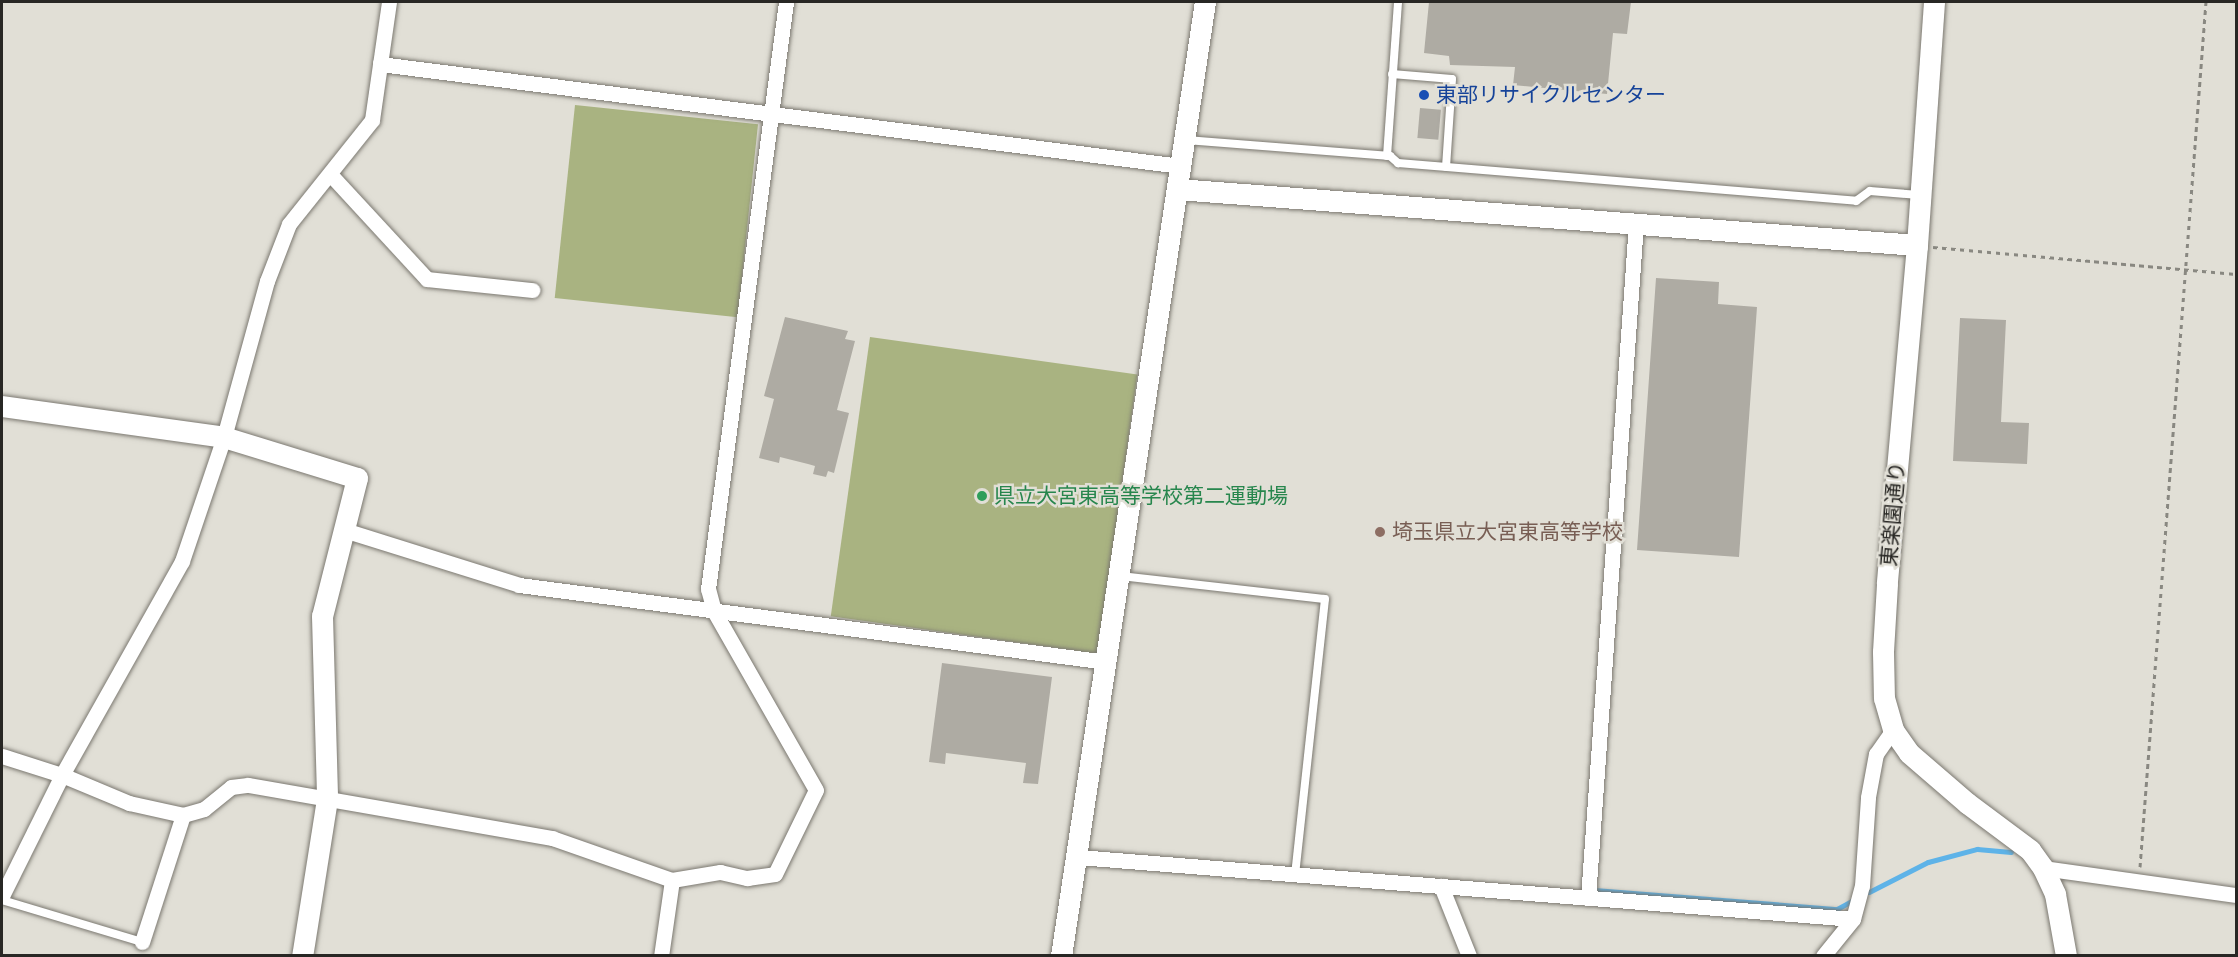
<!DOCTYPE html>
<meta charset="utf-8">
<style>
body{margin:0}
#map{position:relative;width:2238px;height:957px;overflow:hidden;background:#e1dfd6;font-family:Raleway,"Noto Sans JP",sans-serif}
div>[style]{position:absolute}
.green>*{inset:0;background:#a9b381;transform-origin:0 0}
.stream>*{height:5px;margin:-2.5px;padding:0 2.5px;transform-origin:2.5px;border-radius:2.5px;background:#5eb3e8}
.building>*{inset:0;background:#aeaba3;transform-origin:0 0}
.path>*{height:3px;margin-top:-1.5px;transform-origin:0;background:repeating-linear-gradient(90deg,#898881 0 4.5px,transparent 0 9px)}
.roads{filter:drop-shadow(0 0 2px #7b7870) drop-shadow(0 0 2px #7b7870)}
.lane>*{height:8px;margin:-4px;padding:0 4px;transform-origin:4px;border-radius:4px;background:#fff}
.street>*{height:15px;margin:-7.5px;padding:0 7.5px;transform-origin:7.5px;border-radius:7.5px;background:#fff}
.secondary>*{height:21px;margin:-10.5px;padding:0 10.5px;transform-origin:10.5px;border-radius:10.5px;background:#fff}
.dots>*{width:16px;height:16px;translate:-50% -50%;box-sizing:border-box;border:3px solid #e1dfd6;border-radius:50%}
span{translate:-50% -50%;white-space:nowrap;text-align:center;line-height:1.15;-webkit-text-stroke:5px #e1dfd6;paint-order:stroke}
.transit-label{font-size:21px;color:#164399}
.left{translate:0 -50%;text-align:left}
.leisure-label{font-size:21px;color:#27864d}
.street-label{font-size:21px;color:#282724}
.education-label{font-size:21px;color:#785e54}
.frame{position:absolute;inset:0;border:3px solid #282724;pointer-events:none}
</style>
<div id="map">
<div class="green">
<i style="left:575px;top:105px;width:184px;height:194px;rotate:6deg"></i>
<i style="left:870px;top:337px;width:270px;height:282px;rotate:8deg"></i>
</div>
<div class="stream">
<i style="left:1594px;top:890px;width:244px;rotate:4.5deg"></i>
<i style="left:1837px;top:909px;width:21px;rotate:-29deg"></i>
<i style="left:1869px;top:892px;width:66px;rotate:-27deg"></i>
<i style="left:1928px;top:862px;width:51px;rotate:-14.9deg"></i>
<i style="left:1977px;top:849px;width:34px;rotate:5deg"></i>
</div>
<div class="building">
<i style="clip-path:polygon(1429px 2px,1631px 2px,1627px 34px,1613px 33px,1607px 94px,1513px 85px,1515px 67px,1450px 65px,1449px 56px,1424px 53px)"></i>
<i style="left:1420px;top:108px;width:21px;height:30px;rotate:5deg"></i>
<i style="clip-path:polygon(1656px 278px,1719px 282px,1718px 304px,1757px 307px,1739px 557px,1637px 550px)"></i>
<i style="clip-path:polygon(785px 317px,848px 331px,845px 339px,855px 341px,837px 410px,849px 413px,834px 473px,828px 471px,826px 477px,813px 474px,815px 466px,808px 464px,780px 457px,779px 463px,759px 458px,774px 399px,764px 396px)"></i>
<i style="clip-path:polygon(1960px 318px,2006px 320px,2001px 422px,2029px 423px,2027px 464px,1953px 461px)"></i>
<i style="clip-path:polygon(942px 663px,1052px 677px,1038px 784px,1023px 783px,1026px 763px,946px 753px,945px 764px,929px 762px)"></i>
</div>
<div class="path">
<i style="left:1933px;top:247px;width:304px;rotate:5.1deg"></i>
<i style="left:2140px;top:867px;width:868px;rotate:-85.64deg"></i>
</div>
<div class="roads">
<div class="lane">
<i style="left:1392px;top:74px;width:60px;rotate:4.8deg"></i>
<i style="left:1452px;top:79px;width:88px;rotate:93.9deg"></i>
<i style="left:1186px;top:140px;width:205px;rotate:4.5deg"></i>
<i style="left:1390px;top:156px;width:11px;rotate:41deg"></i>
<i style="left:1398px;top:163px;width:460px;rotate:4.7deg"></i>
<i style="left:1856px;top:201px;width:17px;rotate:-36deg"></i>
<i style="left:1870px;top:191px;width:49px;rotate:4.7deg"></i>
<i style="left:1387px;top:156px;width:154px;rotate:-85.9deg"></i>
<i style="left:1120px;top:576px;width:206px;rotate:6.4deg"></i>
<i style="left:1325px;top:599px;width:278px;rotate:96.2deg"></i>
<i style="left:2px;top:900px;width:146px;rotate:16.7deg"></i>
</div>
<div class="street">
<i style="left:380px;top:64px;width:807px;rotate:7.26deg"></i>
<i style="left:330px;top:174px;width:143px;rotate:47.3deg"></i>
<i style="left:427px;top:279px;width:106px;rotate:6deg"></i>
<i style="left:344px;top:530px;width:183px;rotate:17.4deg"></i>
<i style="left:519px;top:585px;width:593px;rotate:7.46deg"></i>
<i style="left:2px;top:756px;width:63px;rotate:17.6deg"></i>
<i style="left:62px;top:775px;width:73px;rotate:22.7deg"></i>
<i style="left:129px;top:803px;width:55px;rotate:12.5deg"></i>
<i style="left:183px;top:815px;width:22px;rotate:-16deg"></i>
<i style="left:204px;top:809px;width:35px;rotate:-39deg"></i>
<i style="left:231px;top:787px;width:17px;rotate:-7deg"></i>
<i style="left:248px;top:785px;width:309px;rotate:9.9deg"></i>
<i style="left:552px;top:838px;width:127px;rotate:19.3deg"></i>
<i style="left:672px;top:880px;width:77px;rotate:98.2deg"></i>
<i style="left:1078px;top:857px;width:777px;rotate:4.57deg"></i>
<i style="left:2043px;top:868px;width:195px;rotate:8deg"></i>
<i style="left:672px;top:880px;width:49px;rotate:-9.5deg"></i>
<i style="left:720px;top:872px;width:28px;rotate:13deg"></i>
<i style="left:747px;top:878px;width:28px;rotate:-8deg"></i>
<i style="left:775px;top:874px;width:93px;rotate:-64deg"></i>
<i style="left:816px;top:790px;width:206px;rotate:-119.7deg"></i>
<i style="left:714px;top:611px;width:23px;rotate:-105deg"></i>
<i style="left:708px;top:589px;width:592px;rotate:-82.43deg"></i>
<i style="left:1441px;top:886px;width:75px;rotate:68.2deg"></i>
<i style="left:2px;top:896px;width:135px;rotate:-63.6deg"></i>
<i style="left:62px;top:775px;width:245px;rotate:-60.7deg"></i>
<i style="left:182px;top:561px;width:131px;rotate:-71.3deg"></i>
<i style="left:224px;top:437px;width:162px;rotate:-74.6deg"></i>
<i style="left:267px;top:281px;width:61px;rotate:-68.9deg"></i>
<i style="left:289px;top:224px;width:133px;rotate:-51.4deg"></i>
<i style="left:372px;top:120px;width:119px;rotate:-81.8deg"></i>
<i style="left:1588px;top:898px;width:676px;rotate:-85.93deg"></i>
<i style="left:142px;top:942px;width:133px;rotate:-72.1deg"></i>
<i style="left:1823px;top:956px;width:48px;rotate:-51deg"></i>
<i style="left:1853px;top:919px;width:34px;rotate:-75deg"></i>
<i style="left:1862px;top:886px;width:89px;rotate:-86.1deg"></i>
<i style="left:1868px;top:797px;width:44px;rotate:-79.5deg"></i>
<i style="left:1876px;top:754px;width:29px;rotate:-55deg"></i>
</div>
<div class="secondary">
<i style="left:1934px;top:2px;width:244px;rotate:94deg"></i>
<i style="left:1917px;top:245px;width:340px;rotate:95.1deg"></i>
<i style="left:1887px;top:584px;width:68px;rotate:93.4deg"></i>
<i style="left:1883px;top:652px;width:46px;rotate:88.8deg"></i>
<i style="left:1884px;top:698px;width:33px;rotate:74deg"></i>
<i style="left:1893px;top:730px;width:28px;rotate:55deg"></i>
<i style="left:1909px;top:753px;width:77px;rotate:40.8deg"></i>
<i style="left:1967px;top:803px;width:79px;rotate:36.7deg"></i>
<i style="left:2030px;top:850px;width:22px;rotate:54deg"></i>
<i style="left:2043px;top:868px;width:29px;rotate:65deg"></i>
<i style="left:2055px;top:894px;width:63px;rotate:79.9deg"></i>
<i style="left:1177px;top:189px;width:742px;rotate:4.33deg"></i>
<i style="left:2px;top:406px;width:224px;rotate:7.9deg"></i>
<i style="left:224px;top:437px;width:139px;rotate:17.1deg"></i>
<i style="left:357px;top:478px;width:142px;rotate:104.2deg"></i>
<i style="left:322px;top:616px;width:183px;rotate:88.4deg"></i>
<i style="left:327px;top:799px;width:159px;rotate:99deg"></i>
<i style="left:1061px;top:956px;width:965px;rotate:-81.42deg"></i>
</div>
</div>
<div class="dots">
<i style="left:1424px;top:95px;background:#1a4fb4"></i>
<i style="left:982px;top:496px;background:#2e9e5b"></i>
<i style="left:1380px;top:532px;background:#8d6e63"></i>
</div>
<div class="transit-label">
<span class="left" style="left:1436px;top:95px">東部リサイクルセンター</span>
</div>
<div class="leisure-label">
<span class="left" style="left:994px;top:496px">県立大宮東高等学校第二運動場</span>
</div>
<div class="street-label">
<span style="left:1893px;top:514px;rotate:-85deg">東楽園通り</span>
</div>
<div class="education-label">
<span class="left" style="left:1392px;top:532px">埼玉県立大宮東高等学校</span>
</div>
<div class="frame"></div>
</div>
